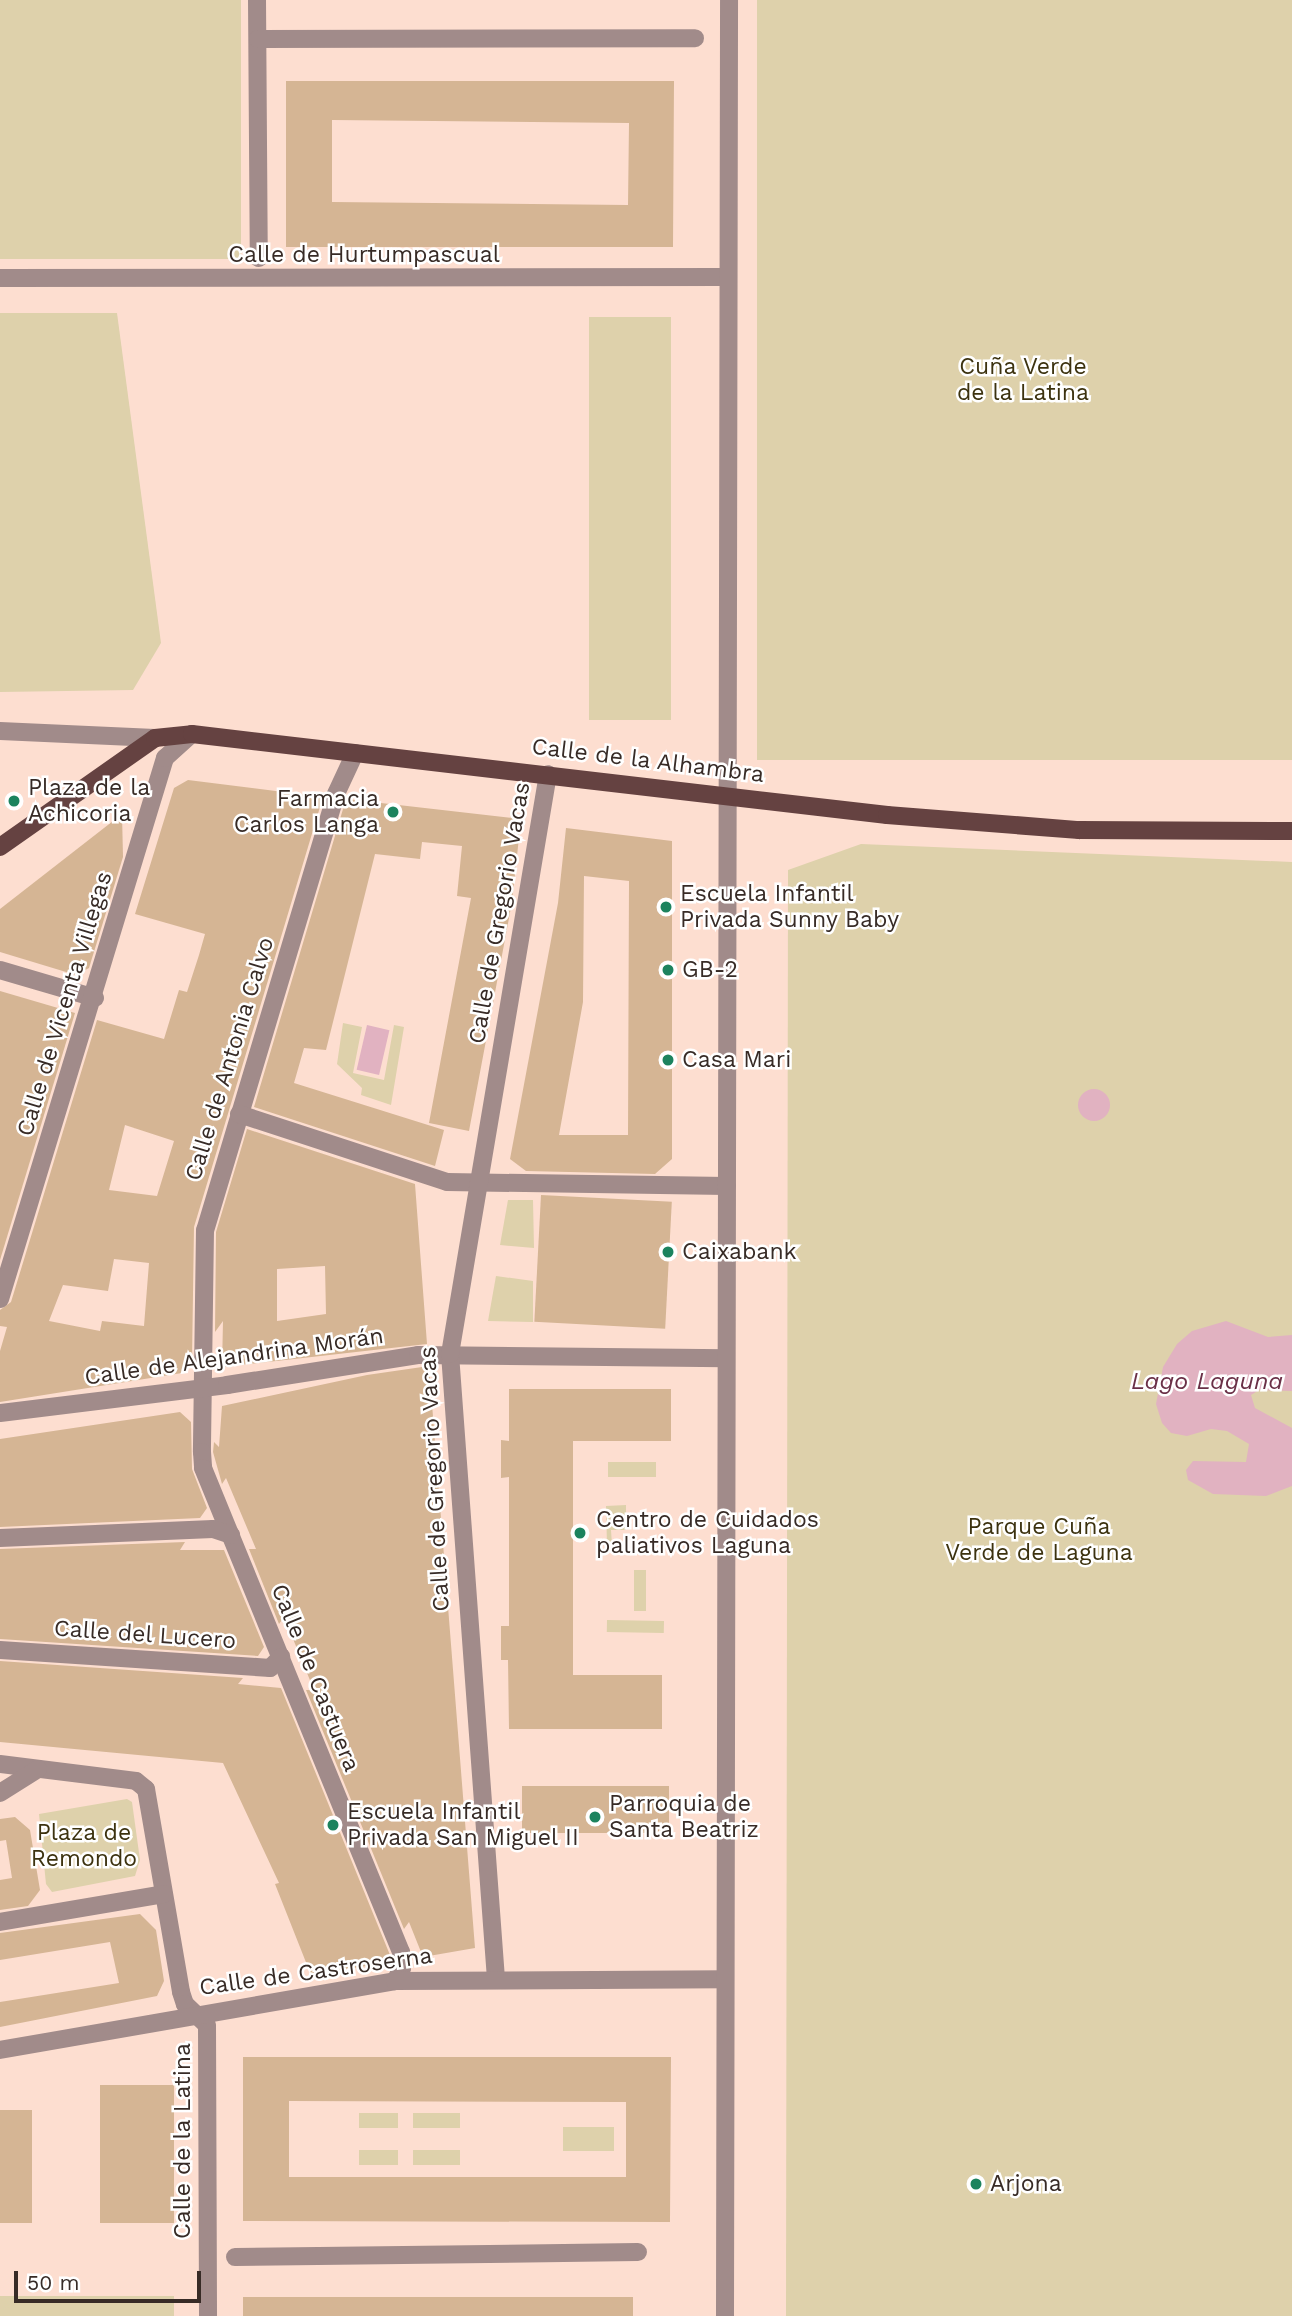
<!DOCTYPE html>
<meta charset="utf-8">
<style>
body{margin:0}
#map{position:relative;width:1292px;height:2316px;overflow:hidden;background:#fdded0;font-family:"Work Sans",sans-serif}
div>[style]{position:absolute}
.green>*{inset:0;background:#ded1ab;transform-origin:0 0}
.water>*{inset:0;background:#e1b2c1;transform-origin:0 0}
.round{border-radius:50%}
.building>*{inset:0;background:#d5b594;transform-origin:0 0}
.minor>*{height:18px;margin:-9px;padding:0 9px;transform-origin:9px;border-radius:9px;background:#a18b8a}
.major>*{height:18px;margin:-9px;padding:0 9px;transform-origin:9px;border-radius:9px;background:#654241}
.dots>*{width:19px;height:19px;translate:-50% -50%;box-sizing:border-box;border:4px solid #fff;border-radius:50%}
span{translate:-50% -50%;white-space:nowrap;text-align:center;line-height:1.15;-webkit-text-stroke:5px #fff;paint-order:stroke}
.street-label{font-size:23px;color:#372b26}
.park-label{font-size:23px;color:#3c320f}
.poi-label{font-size:23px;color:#372b26}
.left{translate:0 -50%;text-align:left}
.right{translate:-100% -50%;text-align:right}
.water-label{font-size:24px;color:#6a3047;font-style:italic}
.scale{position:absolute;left:14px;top:2271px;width:187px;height:32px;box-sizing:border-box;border:4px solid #372b26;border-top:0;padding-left:9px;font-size:21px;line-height:24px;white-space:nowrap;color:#372b26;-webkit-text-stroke:5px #fff;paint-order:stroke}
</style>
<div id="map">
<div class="green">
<i style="left:0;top:0;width:241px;height:259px"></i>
<i style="left:757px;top:0;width:535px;height:760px"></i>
<i style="clip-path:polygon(0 313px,117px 313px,161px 643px,133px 690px,0 692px)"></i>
<i style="left:671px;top:317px;width:403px;height:82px;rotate:90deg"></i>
<i style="clip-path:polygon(861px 844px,1292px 862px,1292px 2316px,786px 2316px,788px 870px)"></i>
<i style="clip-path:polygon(343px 1023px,362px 1027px,353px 1073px,384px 1080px,394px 1025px,404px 1027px,391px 1105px,361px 1095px,362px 1088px,337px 1064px)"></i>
<i style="clip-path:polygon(508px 1200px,533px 1200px,534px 1248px,500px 1245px)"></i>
<i style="clip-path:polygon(496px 1276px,533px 1281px,533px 1322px,488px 1321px)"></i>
<i style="left:608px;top:1462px;width:48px;height:15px"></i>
<i style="clip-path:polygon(626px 1505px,626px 1530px,611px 1530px,612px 1545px,607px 1545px,606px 1506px)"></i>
<i style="left:634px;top:1570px;width:12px;height:41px"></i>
<i style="left:607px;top:1620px;width:57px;height:12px;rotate:1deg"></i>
<i style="clip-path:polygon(127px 1799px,132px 1802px,140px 1860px,135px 1876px,52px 1892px,46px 1884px,39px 1814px)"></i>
<i style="left:359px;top:2113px;width:39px;height:15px"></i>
<i style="left:413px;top:2113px;width:47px;height:15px"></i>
<i style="left:563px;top:2127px;width:51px;height:24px"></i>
<i style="left:359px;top:2150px;width:39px;height:15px"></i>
<i style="left:413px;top:2150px;width:47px;height:15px"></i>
<i style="left:0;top:2296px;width:174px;height:20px"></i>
</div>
<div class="water">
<i style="left:367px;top:1025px;width:23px;height:46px;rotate:13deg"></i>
<i class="round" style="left:1078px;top:1089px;width:32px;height:32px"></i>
<i style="clip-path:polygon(1226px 1321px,1268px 1337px,1292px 1335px,1292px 1391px,1259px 1390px,1251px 1395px,1255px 1408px,1292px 1428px,1292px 1486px,1266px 1496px,1213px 1494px,1188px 1480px,1186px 1470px,1193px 1461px,1246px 1462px,1249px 1444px,1227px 1431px,1211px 1429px,1187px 1436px,1171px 1433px,1162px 1423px,1156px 1404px,1163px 1367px,1177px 1344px,1192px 1331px)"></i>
</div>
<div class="building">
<i style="clip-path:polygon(evenodd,286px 81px,674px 81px,673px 247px,286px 247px,286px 81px,332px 120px,629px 123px,628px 205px,332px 202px,332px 120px)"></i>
<i style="clip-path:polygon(evenodd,188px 780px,323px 797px,194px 1227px,192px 1361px,182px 1373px,0 1402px,0 1351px,7px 1327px,0 1326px,0 1310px,11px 1302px,97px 1020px,164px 1039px,179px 990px,187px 992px,199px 955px,205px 934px,135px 914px,174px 788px,188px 780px,125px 1125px,174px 1141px,157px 1196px,109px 1190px,125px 1125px,188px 780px,114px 1259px,149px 1263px,144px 1326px,102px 1321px,100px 1331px,49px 1321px,63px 1285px,108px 1291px,114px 1259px)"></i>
<i style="clip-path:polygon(346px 799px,521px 819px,512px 902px,469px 1131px,429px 1123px,471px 898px,457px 896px,462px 846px,422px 842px,420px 859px,375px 854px,326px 1050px,304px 1048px,294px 1083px,444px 1130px,435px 1166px,254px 1107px)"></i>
<i style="clip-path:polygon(122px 814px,123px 857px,89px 968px,76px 975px,0 952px,0 909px)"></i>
<i style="clip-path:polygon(evenodd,566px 828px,672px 841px,672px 1159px,655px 1174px,526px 1171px,510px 1159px,558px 903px,566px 828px,584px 876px,629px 881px,628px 1135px,559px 1135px,583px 1002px,584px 876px)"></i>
<i style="clip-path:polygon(0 991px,75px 1013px,0 1260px)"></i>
<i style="clip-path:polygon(evenodd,247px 1129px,415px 1184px,427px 1344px,222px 1367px,223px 1321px,215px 1332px,216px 1232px,247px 1129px,325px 1266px,326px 1314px,277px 1321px,277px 1269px,325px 1266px)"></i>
<i style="left:541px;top:1195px;width:131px;height:127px;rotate:3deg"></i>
<i style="clip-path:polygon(429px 1366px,475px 1948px,423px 1957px,409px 1922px,404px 1929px,306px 1690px,314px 1690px,284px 1617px,279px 1624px,249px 1549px,256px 1549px,226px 1478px,222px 1484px,213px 1452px,214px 1442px,219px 1447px,222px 1406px,367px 1375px)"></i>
<i style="clip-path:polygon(509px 1389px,671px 1389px,671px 1441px,573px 1441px,573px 1675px,662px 1675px,662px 1729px,509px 1729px,508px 1660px,501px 1660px,501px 1626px,509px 1626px,509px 1477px,501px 1478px,501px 1440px,509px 1441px)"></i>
<i style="clip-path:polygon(180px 1412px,191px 1422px,192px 1469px,207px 1508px,200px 1518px,0 1527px,0 1439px)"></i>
<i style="clip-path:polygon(185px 1542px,180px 1550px,224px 1550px,264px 1647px,258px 1656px,0 1639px,0 1549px)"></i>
<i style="clip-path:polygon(0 1661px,243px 1678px,238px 1684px,281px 1688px,390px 1955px,385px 1963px,311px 1975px,275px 1884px,279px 1883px,223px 1763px,0 1742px)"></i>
<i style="left:522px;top:1786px;width:147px;height:47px"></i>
<i style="clip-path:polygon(15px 1817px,30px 1830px,40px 1890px,28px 1906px,0 1910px,0 1880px,12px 1878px,6px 1840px,0 1841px,0 1819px)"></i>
<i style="clip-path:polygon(140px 1914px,156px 1930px,164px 1981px,157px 1996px,0 2027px,0 2002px,119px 1983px,110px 1942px,0 1960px,0 1933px)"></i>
<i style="clip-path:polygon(evenodd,243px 2057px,671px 2057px,670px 2222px,243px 2221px,243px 2057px,289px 2101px,626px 2102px,626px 2177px,289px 2177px,289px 2101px)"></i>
<i style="left:100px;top:2085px;width:74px;height:138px"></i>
<i style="left:0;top:2110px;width:32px;height:113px"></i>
<i style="left:243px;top:2297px;width:390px;height:19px"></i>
</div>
<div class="minor">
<i style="left:257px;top:0;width:258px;rotate:89.6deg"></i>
<i style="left:258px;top:39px;width:437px;rotate:-0.1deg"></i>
<i style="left:0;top:278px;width:728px;rotate:-0.08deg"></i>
<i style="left:0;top:731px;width:155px;rotate:2.6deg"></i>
<i style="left:355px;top:753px;width:45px;rotate:114.9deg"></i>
<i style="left:336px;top:794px;width:455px;rotate:106.7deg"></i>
<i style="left:205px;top:1230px;width:222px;rotate:90.8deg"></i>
<i style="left:202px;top:1452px;width:16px;rotate:86deg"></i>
<i style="left:203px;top:1468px;width:523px;rotate:67.75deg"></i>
<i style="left:401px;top:1952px;width:16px;rotate:86deg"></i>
<i style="left:402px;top:1968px;width:15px;rotate:118deg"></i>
<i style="left:0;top:970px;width:99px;rotate:16.4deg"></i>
<i style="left:239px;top:1114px;width:219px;rotate:18.1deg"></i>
<i style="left:447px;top:1182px;width:280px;rotate:0.8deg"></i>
<i style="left:0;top:1299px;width:566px;rotate:-73.04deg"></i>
<i style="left:165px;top:758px;width:36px;rotate:-42deg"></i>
<i style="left:0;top:1413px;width:229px;rotate:-7deg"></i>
<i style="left:227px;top:1385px;width:193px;rotate:-8.9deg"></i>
<i style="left:418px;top:1355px;width:308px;rotate:0.6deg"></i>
<i style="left:0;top:1538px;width:213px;rotate:-2.4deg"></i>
<i style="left:213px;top:1529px;width:19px;rotate:18deg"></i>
<i style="left:0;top:1650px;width:271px;rotate:3.8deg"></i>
<i style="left:270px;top:1668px;width:16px;rotate:-45deg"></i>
<i style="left:0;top:1764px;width:137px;rotate:7.1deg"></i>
<i style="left:136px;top:1781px;width:13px;rotate:39deg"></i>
<i style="left:146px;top:1789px;width:206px;rotate:80.2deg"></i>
<i style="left:181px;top:1992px;width:13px;rotate:72deg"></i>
<i style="left:185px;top:2004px;width:30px;rotate:44deg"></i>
<i style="left:207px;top:2025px;width:291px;rotate:89.8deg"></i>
<i style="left:0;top:1793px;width:45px;rotate:-32.3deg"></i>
<i style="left:0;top:1922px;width:166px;rotate:-9.7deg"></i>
<i style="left:496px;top:1979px;width:627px;rotate:-94.21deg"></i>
<i style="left:450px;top:1354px;width:588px;rotate:-80.41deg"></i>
<i style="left:0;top:2050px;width:401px;rotate:-9.9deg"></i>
<i style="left:395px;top:1981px;width:330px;rotate:-0.3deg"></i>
<i style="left:235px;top:2257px;width:403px;rotate:-0.7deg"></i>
<i style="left:725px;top:2316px;width:2316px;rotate:-89.9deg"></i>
</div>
<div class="major">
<i style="left:0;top:847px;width:189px;rotate:-35.1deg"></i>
<i style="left:155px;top:738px;width:37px;rotate:-6deg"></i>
<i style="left:192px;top:734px;width:700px;rotate:6.65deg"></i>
<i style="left:887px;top:815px;width:193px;rotate:4.5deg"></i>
<i style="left:1079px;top:830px;width:213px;rotate:0.3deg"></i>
</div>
<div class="dots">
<i style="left:14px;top:801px;background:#1c835e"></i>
<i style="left:393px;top:812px;background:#1c835e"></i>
<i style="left:666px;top:907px;background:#1c835e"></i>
<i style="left:668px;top:970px;background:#1c835e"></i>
<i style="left:668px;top:1060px;background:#1c835e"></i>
<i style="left:668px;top:1252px;background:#1c835e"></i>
<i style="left:580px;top:1533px;background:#1c835e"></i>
<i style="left:595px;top:1817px;background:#1c835e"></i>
<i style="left:333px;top:1825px;background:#1c835e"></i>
<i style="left:976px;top:2184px;background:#1c835e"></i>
</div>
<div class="street-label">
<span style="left:364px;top:255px">Calle de Hurtumpascual</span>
<span style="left:648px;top:761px;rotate:7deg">Calle de la Alhambra</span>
<span style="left:500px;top:913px;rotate:-80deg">Calle de Gregorio Vacas</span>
<span style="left:65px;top:1004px;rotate:-73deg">Calle de Vicenta Villegas</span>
<span style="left:230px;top:1059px;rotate:-73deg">Calle de Antonia Calvo</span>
<span style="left:234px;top:1357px;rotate:-8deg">Calle de Alejandrina Morán</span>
<span style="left:435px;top:1479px;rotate:-93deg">Calle de Gregorio Vacas</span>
<span style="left:145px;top:1635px;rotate:4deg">Calle del Lucero</span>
<span style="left:315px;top:1678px;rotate:68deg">Calle de Castuera</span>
<span style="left:316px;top:1972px;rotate:-8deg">Calle de Castroserna</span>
<span style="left:183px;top:2141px;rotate:-90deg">Calle de la Latina</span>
</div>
<div class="park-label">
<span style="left:1023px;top:380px">Cuña Verde<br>de la Latina</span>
<span style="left:1039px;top:1540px">Parque Cuña<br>Verde de Laguna</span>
<span style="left:84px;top:1846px">Plaza de<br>Remondo</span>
</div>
<div class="poi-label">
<span class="left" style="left:28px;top:801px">Plaza de la<br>Achicoria</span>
<span class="right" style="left:379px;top:812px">Farmacia<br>Carlos Langa</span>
<span class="left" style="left:680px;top:907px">Escuela Infantil<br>Privada Sunny Baby</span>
<span class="left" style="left:682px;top:970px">GB-2</span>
<span class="left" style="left:682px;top:1060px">Casa Mari</span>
<span class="left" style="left:682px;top:1252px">Caixabank</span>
<span class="left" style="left:596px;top:1533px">Centro de Cuidados<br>paliativos Laguna</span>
<span class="left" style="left:609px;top:1817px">Parroquia de<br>Santa Beatriz</span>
<span class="left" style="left:347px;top:1825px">Escuela Infantil<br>Privada San Miguel II</span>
<span class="left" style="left:990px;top:2184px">Arjona</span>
</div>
<div class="water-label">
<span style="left:1207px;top:1382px">Lago Laguna</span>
</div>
<div class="scale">50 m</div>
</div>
